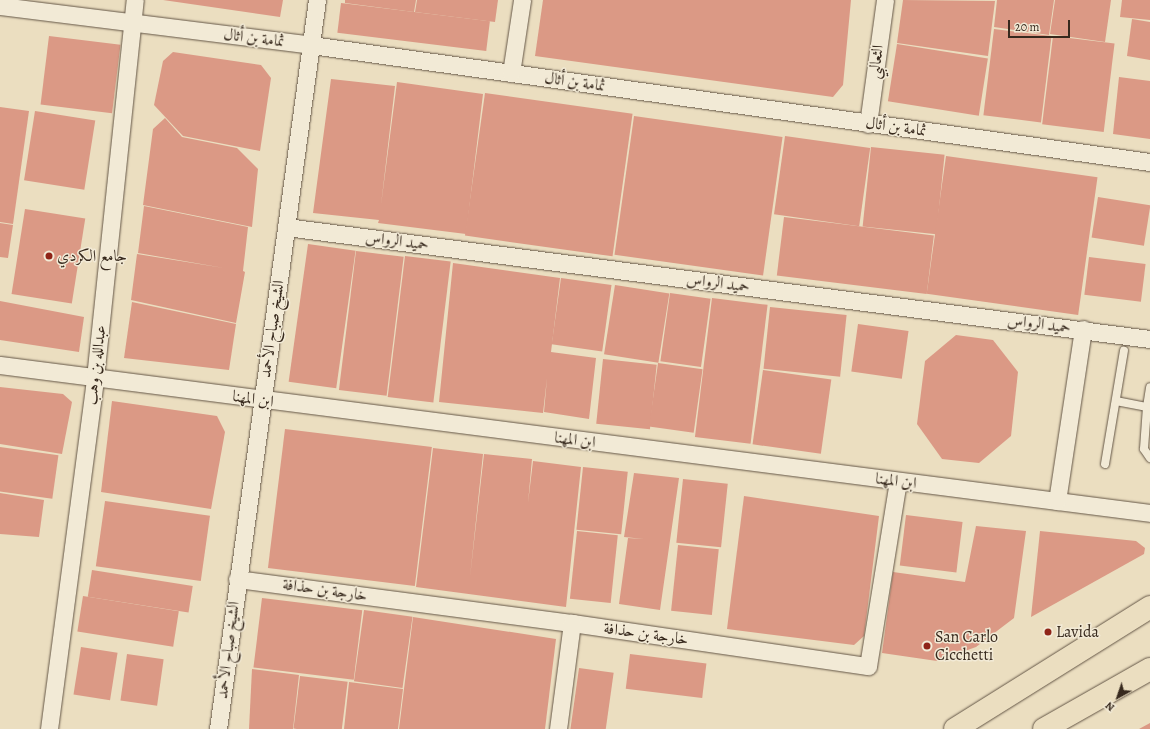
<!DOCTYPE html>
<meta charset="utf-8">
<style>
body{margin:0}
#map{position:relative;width:1150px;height:729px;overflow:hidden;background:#ebdec0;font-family:Alegreya,Amiri,serif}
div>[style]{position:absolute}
.building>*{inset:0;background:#db9985;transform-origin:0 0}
.roads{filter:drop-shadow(0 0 1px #645646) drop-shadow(0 0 1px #645646)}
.service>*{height:8px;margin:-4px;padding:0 4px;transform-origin:4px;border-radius:4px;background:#f2ead6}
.minor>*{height:17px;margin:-8.5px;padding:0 8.5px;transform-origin:8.5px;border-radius:8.5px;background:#f2ead6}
.primary>*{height:22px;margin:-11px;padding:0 11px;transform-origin:11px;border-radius:11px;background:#ebdec0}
.dots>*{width:11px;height:11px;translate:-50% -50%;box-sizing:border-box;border:2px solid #f2ead6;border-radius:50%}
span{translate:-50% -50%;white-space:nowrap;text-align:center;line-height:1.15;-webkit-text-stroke:3px #f2ead6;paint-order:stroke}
.street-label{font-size:16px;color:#37291d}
.poi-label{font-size:16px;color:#37291d}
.left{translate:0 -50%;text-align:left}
.north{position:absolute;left:1098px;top:677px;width:40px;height:40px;-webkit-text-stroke:3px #f2ead6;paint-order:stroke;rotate:220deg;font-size:11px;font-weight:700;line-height:16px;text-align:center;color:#37291d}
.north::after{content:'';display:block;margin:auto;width:14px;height:18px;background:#37291d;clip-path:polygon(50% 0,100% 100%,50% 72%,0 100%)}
.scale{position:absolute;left:1008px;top:20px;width:62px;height:18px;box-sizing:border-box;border:2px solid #37291d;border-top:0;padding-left:5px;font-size:12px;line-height:14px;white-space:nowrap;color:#37291d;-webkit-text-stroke:3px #f2ead6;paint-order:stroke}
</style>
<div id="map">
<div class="building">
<i style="clip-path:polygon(163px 0,283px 0,280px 17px)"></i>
<i style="clip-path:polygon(345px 0,416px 0,414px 12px,345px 3px)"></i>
<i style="clip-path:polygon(417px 0,498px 0,495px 22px,415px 12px)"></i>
<i style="clip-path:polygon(543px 0,851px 0,843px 85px,833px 97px,535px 56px)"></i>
<i style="clip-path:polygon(903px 0,995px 1px,988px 56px,897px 43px)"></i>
<i style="clip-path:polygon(997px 0,1054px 0,1049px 35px,994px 27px)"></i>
<i style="clip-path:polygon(1055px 0,1111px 0,1105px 42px,1050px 34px)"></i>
<i style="clip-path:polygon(1122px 0,1150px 0,1150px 20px,1120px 17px)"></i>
<i style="left:341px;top:3px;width:150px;height:30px;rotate:7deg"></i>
<i style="clip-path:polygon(1132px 19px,1150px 22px,1150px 60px,1127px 56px)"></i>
<i style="left:994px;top:29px;width:58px;height:87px;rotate:7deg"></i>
<i style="left:49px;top:36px;width:72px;height:69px;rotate:7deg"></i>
<i style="left:1053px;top:36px;width:62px;height:89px;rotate:7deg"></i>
<i style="left:897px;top:44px;width:92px;height:58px;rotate:9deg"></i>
<i style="clip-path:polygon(173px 52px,261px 65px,271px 78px,260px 151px,183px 136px,154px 105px,163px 61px)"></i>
<i style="clip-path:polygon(1119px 77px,1150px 81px,1150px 139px,1113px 134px)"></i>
<i style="clip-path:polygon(331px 79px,395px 86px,381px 205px,397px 82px,483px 94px,466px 234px,378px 223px,379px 220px,313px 213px)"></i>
<i style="left:485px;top:93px;width:149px;height:144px;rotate:8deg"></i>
<i style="clip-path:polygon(0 107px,29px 111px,13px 224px,0 222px)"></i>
<i style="left:35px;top:111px;width:61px;height:70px;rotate:9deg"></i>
<i style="left:634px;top:116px;width:150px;height:140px;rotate:8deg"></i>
<i style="clip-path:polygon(165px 118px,182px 137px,237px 148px,258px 169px,252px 227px,143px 205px,153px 129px)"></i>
<i style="left:785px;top:136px;width:86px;height:79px;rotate:8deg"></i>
<i style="left:871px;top:147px;width:74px;height:80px;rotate:6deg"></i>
<i style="left:946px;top:156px;width:153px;height:139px;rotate:8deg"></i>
<i style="left:1098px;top:197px;width:53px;height:41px;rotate:9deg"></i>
<i style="clip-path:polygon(144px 206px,248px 227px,243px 271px,245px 272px,236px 323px,131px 300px,137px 254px,224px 268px,138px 253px)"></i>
<i style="left:25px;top:209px;width:61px;height:86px;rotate:9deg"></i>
<i style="left:784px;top:217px;width:151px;height:59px;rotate:7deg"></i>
<i style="clip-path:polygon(0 223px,13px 225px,8px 258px,0 257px)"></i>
<i style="left:308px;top:244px;width:48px;height:139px;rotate:8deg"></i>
<i style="left:356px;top:251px;width:48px;height:140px;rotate:7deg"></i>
<i style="left:405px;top:256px;width:46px;height:142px;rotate:7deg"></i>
<i style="left:1089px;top:257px;width:57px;height:38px;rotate:7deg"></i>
<i style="clip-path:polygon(453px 263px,560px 278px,551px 352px,596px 358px,589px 419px,544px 412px,547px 378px,543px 413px,439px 402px)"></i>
<i style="left:561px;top:278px;width:51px;height:67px;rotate:8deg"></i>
<i style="left:615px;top:285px;width:55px;height:70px;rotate:9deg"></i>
<i style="left:670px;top:293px;width:41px;height:69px;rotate:8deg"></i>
<i style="left:712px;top:298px;width:56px;height:140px;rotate:7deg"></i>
<i style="clip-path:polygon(0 301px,84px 317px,79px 352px,0 340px)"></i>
<i style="clip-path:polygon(132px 302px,236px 324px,229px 370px,124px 358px)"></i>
<i style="left:770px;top:307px;width:77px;height:62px;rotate:6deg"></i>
<i style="left:858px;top:324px;width:51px;height:48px;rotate:8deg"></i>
<i style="clip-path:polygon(956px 335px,993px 340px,1018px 372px,1011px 436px,979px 463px,942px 459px,917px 424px,925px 361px)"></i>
<i style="left:603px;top:359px;width:54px;height:65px;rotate:6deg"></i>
<i style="left:658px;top:363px;width:45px;height:64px;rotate:8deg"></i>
<i style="left:763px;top:370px;width:69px;height:75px;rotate:8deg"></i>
<i style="clip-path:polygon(0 387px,63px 394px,72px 402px,62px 454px,0 444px)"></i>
<i style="clip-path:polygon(112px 401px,217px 416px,225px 432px,211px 509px,101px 492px)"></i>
<i style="left:285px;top:429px;width:148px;height:140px;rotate:7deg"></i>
<i style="left:0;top:447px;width:59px;height:44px;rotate:8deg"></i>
<i style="clip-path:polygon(433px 448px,483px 454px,470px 577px,484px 454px,532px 459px,528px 503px,533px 461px,581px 467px,566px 607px,416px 587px)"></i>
<i style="left:583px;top:467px;width:45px;height:63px;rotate:6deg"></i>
<i style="clip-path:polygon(634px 473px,679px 478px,660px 610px,619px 604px,628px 538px,644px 539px,624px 537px)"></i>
<i style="left:683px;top:479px;width:45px;height:64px;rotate:6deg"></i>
<i style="clip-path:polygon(0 493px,44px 500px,39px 537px,0 534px)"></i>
<i style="clip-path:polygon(744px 496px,879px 516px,864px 636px,854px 645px,727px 629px)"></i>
<i style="left:105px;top:501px;width:106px;height:66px;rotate:8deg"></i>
<i style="left:906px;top:515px;width:57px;height:51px;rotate:7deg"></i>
<i style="clip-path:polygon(976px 526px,1026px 531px,1014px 618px,976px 647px,937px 661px,882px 653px,893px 572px,965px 582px)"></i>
<i style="left:577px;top:531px;width:41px;height:68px;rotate:6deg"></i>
<i style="clip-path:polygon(1040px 531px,1136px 541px,1145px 548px,1144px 554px,1031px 617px)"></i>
<i style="left:678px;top:545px;width:41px;height:66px;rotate:6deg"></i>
<i style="left:92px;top:570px;width:102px;height:27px;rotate:9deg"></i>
<i style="left:83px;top:596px;width:97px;height:36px;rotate:9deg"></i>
<i style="left:262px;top:598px;width:101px;height:70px;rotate:7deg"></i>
<i style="left:364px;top:610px;width:49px;height:72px;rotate:8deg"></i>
<i style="clip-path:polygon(413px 617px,556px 639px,545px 729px,399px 729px)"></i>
<i style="left:81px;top:647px;width:37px;height:48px;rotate:9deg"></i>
<i style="left:127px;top:654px;width:37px;height:47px;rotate:8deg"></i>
<i style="left:630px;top:654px;width:77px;height:35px;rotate:7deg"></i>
<i style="left:579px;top:668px;width:35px;height:62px;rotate:8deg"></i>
<i style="clip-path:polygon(252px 669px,299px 675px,293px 729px,249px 729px)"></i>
<i style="left:300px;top:676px;width:48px;height:53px;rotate:7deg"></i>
<i style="clip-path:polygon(349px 682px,403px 689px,398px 729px,344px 729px)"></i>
<i style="clip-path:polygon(1150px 723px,1150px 729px,1139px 729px)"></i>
</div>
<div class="roads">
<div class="service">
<i style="left:1116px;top:401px;width:32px;rotate:11deg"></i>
<i style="left:1147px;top:407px;width:42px;rotate:94.1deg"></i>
<i style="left:1144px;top:449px;width:11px;rotate:56deg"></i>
<i style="left:1147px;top:407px;width:20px;rotate:-81deg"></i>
<i style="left:1105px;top:464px;width:115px;rotate:-80.5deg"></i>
</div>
<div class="minor">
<i style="left:0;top:6px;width:313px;rotate:7.1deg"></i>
<i style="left:311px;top:45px;width:847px;rotate:7.94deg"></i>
<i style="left:511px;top:73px;width:74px;rotate:-81.4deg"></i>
<i style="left:868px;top:124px;width:125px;rotate:-82.2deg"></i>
<i style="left:286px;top:227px;width:871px;rotate:7.39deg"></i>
<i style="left:0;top:365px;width:1159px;rotate:7.33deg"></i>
<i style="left:1057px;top:501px;width:174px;rotate:-81.4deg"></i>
<i style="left:237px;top:579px;width:338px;rotate:7.5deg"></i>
<i style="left:572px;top:623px;width:299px;rotate:8.3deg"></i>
<i style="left:868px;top:666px;width:187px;rotate:-80.8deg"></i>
<i style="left:49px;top:729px;width:354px;rotate:-82.5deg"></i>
<i style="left:95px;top:378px;width:380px;rotate:-84deg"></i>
<i style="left:218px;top:729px;width:736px;rotate:-82.27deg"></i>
<i style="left:558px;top:729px;width:107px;rotate:-82.5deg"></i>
</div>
<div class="primary">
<i style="left:955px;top:729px;width:230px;rotate:-32deg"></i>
<i style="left:1044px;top:729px;width:122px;rotate:-29.5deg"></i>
</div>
</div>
<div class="dots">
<i style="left:49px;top:256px;background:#8f2418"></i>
<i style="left:1048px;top:632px;background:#8f2418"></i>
<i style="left:927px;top:646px;background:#8f2418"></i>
</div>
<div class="street-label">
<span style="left:254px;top:38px;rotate:7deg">ثمامة بن أثال</span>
<span style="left:876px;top:62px;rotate:-83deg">الثعالبي</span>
<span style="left:575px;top:82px;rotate:8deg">ثمامة بن أثال</span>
<span style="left:896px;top:127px;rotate:8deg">ثمامة بن أثال</span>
<span style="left:397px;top:241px;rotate:7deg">حميد الرواس</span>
<span style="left:718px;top:283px;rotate:7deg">حميد الرواس</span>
<span style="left:1039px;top:324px;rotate:7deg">حميد الرواس</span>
<span style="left:272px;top:329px;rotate:-82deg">الشيخ صباح الأحمد</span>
<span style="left:96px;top:365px;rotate:-83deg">عبدالله بن وهب</span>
<span style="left:253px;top:399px;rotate:8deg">ابن المهنا</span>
<span style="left:575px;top:440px;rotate:7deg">ابن المهنا</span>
<span style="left:896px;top:481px;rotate:7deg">ابن المهنا</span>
<span style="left:325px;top:590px;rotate:8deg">خارجة بن حذافة</span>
<span style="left:646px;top:634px;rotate:8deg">خارجة بن حذافة</span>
<span style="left:228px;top:650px;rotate:-83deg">الشيخ صباح الأحمد</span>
</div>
<div class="poi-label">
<span class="left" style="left:57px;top:256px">جامع الكردي</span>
<span class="left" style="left:1056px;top:632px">Lavida</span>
<span class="left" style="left:935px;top:646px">San Carlo<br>Cicchetti</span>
</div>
<div class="north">N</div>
<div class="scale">20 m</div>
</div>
